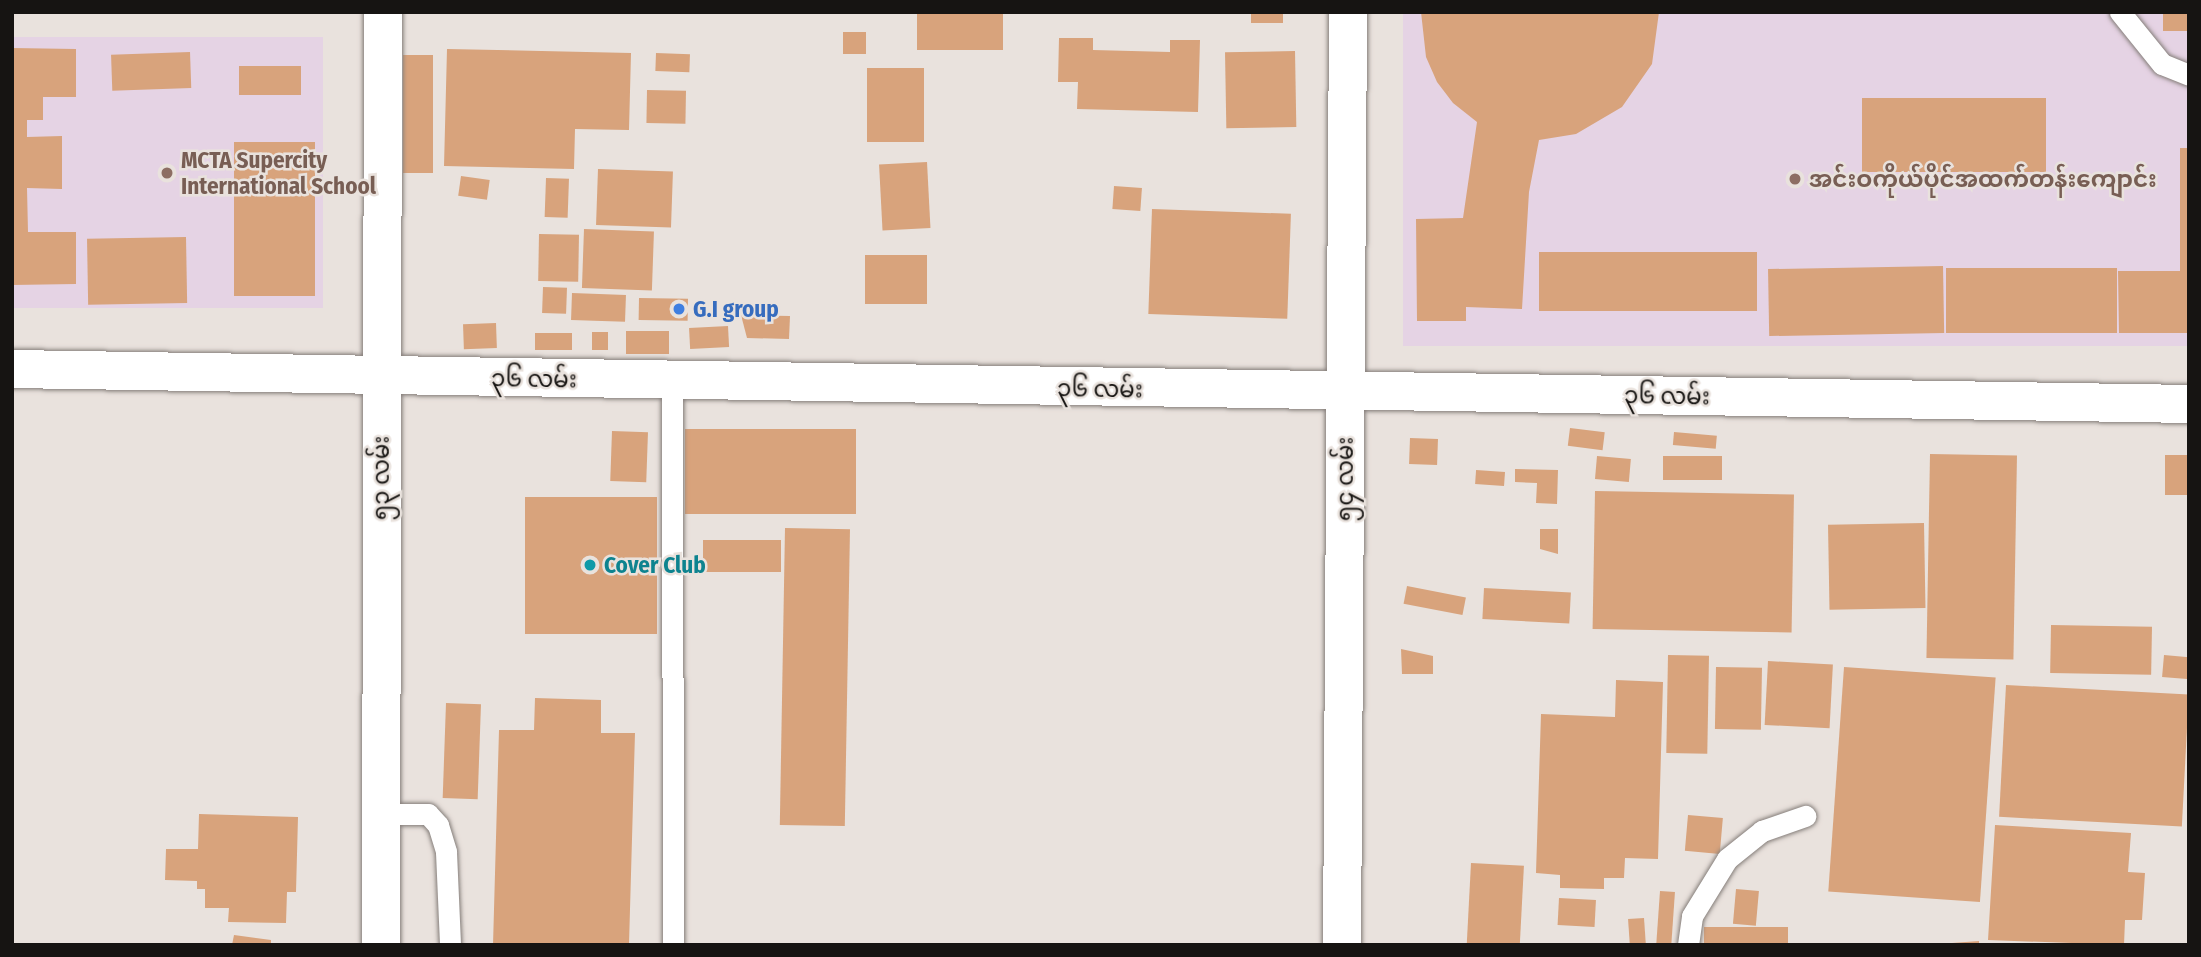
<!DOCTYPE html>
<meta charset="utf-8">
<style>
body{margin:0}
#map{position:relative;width:2201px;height:957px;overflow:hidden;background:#e9e2dd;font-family:"Fira Sans Condensed","Noto Sans Myanmar",sans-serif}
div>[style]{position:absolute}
.education>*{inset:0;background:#e5d3e4;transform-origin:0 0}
.building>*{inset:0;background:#d8a37c;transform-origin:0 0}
.roads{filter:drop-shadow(0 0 2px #857e7a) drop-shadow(0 0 2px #857e7a)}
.lane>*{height:21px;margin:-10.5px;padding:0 10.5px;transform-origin:10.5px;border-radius:10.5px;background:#fff}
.street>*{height:38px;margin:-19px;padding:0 19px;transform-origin:19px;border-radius:19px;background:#fff}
.dots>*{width:19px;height:19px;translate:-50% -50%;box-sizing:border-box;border:4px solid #e9e2dd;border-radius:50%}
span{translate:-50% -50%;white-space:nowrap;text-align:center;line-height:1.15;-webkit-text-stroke:5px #e9e2dd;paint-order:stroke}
.education-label{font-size:23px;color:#785e54;font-weight:700}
.left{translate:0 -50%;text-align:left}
.shop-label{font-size:23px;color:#366cbe;font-weight:700}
.street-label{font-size:23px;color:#161412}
.culture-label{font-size:23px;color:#0d838f;font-weight:700}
.frame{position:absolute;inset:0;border:14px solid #161412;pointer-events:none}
</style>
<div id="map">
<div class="education">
<i style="left:1403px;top:12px;width:786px;height:334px"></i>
<i style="left:12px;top:37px;width:311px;height:271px"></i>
</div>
<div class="building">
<i style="left:917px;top:12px;width:86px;height:38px"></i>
<i style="left:1251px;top:12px;width:32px;height:11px"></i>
<i style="clip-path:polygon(1421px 12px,1659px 12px,1652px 64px,1622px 107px,1576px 134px,1539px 140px,1529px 192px,1522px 309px,1466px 307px,1466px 321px,1417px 321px,1416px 219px,1463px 218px,1477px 122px,1453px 103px,1437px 82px,1426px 57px)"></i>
<i style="left:2163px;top:12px;width:26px;height:19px"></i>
<i style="left:843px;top:32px;width:23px;height:22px"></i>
<i style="clip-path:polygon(1059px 38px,1093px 38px,1093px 50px,1170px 52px,1170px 40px,1200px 40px,1198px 112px,1077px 109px,1078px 82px,1058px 82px)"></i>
<i style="clip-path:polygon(12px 48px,76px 49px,76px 97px,43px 97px,43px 120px,27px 120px,27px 137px,62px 136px,62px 189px,27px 188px,28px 232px,76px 232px,76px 284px,12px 285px)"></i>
<i style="clip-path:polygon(447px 49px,631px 53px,629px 130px,575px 129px,574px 169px,444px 166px)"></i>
<i style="left:1295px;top:51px;width:76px;height:70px;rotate:89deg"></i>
<i style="left:190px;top:52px;width:36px;height:79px;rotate:88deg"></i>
<i style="left:656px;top:53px;width:34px;height:18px;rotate:2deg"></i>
<i style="left:403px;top:55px;width:30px;height:118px"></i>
<i style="left:239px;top:66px;width:62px;height:29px"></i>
<i style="left:867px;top:68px;width:57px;height:74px"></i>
<i style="left:647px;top:90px;width:39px;height:33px;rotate:1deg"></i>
<i style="left:2046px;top:98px;width:74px;height:184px;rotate:90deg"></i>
<i style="left:315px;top:142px;width:154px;height:81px;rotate:90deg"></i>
<i style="clip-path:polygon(2180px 148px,2189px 148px,2189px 333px,2119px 333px,2118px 271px,2180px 271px)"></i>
<i style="left:927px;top:162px;width:66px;height:48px;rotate:87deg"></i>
<i style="left:598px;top:169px;width:75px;height:56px;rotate:2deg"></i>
<i style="left:461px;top:176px;width:29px;height:20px;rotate:8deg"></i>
<i style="left:546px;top:178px;width:23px;height:39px;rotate:2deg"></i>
<i style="left:1114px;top:186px;width:28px;height:23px;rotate:4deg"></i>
<i style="left:1152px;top:209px;width:139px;height:105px;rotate:2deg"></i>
<i style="left:584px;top:229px;width:70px;height:59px;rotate:2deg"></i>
<i style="left:539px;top:234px;width:40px;height:47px;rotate:1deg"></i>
<i style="left:186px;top:237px;width:66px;height:99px;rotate:89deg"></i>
<i style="left:1539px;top:252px;width:218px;height:59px"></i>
<i style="left:927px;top:255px;width:49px;height:62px;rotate:90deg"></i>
<i style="left:1943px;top:266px;width:67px;height:175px;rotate:89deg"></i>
<i style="left:1946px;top:268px;width:171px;height:65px"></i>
<i style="left:543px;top:287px;width:24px;height:26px;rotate:2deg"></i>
<i style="left:572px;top:293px;width:54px;height:27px;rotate:2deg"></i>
<i style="left:639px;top:298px;width:49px;height:22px;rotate:1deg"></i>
<i style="clip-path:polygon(741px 315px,790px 316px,789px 339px,747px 338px)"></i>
<i style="left:496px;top:323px;width:25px;height:33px;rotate:88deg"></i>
<i style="left:728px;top:326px;width:21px;height:39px;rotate:87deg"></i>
<i style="left:626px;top:331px;width:43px;height:23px"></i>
<i style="left:592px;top:332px;width:16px;height:18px"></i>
<i style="left:535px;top:333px;width:37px;height:17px"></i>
<i style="left:1570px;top:428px;width:35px;height:18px;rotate:7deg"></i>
<i style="left:856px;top:429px;width:85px;height:171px;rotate:90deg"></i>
<i style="left:612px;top:431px;width:36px;height:50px;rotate:2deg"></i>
<i style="left:1674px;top:432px;width:43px;height:13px;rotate:5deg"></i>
<i style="left:1410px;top:438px;width:28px;height:26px;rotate:2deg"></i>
<i style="left:1930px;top:454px;width:87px;height:204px;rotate:1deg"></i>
<i style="left:2189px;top:455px;width:40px;height:24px;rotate:90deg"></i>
<i style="left:1597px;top:456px;width:34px;height:23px;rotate:5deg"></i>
<i style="left:1722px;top:456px;width:24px;height:59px;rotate:90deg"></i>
<i style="clip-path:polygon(1515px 469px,1558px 470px,1557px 504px,1536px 503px,1537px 483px,1515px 482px)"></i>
<i style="left:1505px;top:472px;width:14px;height:29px;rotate:94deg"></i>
<i style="left:1595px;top:491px;width:199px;height:138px;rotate:1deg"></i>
<i style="left:525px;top:497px;width:132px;height:137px"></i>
<i style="left:1924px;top:523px;width:85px;height:96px;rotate:89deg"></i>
<i style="left:785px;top:528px;width:65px;height:297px;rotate:1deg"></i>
<i style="clip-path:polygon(1540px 529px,1558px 529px,1558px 554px,1540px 549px)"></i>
<i style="left:703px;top:540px;width:78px;height:32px"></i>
<i style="left:1407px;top:586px;width:60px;height:18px;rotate:11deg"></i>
<i style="left:1484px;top:588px;width:87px;height:31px;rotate:3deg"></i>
<i style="left:2051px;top:625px;width:101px;height:48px;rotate:1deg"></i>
<i style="clip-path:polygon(1401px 649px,1433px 656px,1433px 674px,1402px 674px)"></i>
<i style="left:1668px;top:655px;width:41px;height:98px;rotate:1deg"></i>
<i style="left:2164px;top:655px;width:25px;height:22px;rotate:5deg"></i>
<i style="left:1768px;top:661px;width:65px;height:64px;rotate:3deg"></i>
<i style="left:1716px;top:667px;width:46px;height:62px;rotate:1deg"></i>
<i style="left:1844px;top:667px;width:152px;height:225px;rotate:4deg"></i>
<i style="clip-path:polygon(1616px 680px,1663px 682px,1658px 859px,1625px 858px,1624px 878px,1604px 878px,1604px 889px,1560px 888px,1560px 875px,1536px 873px,1541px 714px,1615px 717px)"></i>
<i style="left:2006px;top:685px;width:183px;height:132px;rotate:3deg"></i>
<i style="clip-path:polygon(535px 698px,601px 700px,601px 733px,635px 733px,629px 945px,493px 945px,499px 730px,534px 730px)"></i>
<i style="left:446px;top:703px;width:35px;height:95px;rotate:2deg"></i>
<i style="clip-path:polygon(199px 814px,298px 817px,296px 892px,287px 892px,286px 923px,228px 922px,229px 908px,205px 908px,205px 889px,197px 889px,197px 881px,165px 880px,166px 849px,198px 849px)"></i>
<i style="left:1688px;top:815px;width:35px;height:36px;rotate:5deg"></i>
<i style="clip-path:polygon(1995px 825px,2131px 833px,2128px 872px,2145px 873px,2142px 920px,2125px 920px,2124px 945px,1988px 940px)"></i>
<i style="left:1471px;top:863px;width:53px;height:82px;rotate:3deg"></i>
<i style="left:1736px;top:889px;width:23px;height:35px;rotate:5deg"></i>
<i style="left:1660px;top:891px;width:15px;height:54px;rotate:4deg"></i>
<i style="left:1559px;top:898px;width:37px;height:27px;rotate:3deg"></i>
<i style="left:1644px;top:918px;width:27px;height:16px;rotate:86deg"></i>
<i style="left:1788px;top:927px;width:18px;height:84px;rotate:90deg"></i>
<i style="clip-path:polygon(234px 935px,271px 940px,271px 945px,232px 945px)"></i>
<i style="clip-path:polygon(1979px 941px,1979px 945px,1952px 945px,1952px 943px)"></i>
</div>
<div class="roads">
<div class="lane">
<i style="left:2120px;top:12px;width:67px;rotate:51.1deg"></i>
<i style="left:2162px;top:64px;width:29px;rotate:22deg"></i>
<i style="left:672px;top:382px;width:563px;rotate:89.9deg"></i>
<i style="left:381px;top:814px;width:47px"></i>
<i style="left:428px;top:814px;width:15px;rotate:48deg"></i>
<i style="left:438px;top:825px;width:28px;rotate:73deg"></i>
<i style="left:446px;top:852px;width:93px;rotate:87.5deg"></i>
<i style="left:1688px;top:945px;width:29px;rotate:-82deg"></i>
<i style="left:1692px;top:916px;width:67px;rotate:-58.4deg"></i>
<i style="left:1727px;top:859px;width:45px;rotate:-38.7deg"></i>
<i style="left:1762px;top:831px;width:46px;rotate:-19.2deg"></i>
</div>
<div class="street">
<i style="left:12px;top:369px;width:2177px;rotate:0.92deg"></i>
<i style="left:381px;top:945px;width:933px;rotate:-89.88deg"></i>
<i style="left:1342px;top:945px;width:933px;rotate:-89.63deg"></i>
</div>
</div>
<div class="dots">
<i style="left:167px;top:173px;background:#8d6e63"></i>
<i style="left:1795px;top:179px;background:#8d6e63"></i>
<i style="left:679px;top:309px;background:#3f7fe0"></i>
<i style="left:590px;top:565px;background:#0f9aa8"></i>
</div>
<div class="education-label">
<span class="left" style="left:181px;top:173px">MCTA Supercity<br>International School</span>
<span class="left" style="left:1809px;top:179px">အင်းဝကိုယ်ပိုင်အထက်တန်းကျောင်း</span>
</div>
<div class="shop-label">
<span class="left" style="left:693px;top:309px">G.I group</span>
</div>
<div class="street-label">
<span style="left:534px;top:379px;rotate:1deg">၃၆ လမ်း</span>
<span style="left:1100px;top:389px;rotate:1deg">၃၆ လမ်း</span>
<span style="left:1667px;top:396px;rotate:1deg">၃၆ လမ်း</span>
<span style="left:381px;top:478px;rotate:-90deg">၅၃ လမ်း</span>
<span style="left:1345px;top:479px;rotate:-90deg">၅၄ လမ်း</span>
</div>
<div class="culture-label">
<span class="left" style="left:604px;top:565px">Cover Club</span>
</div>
<div class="frame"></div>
</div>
